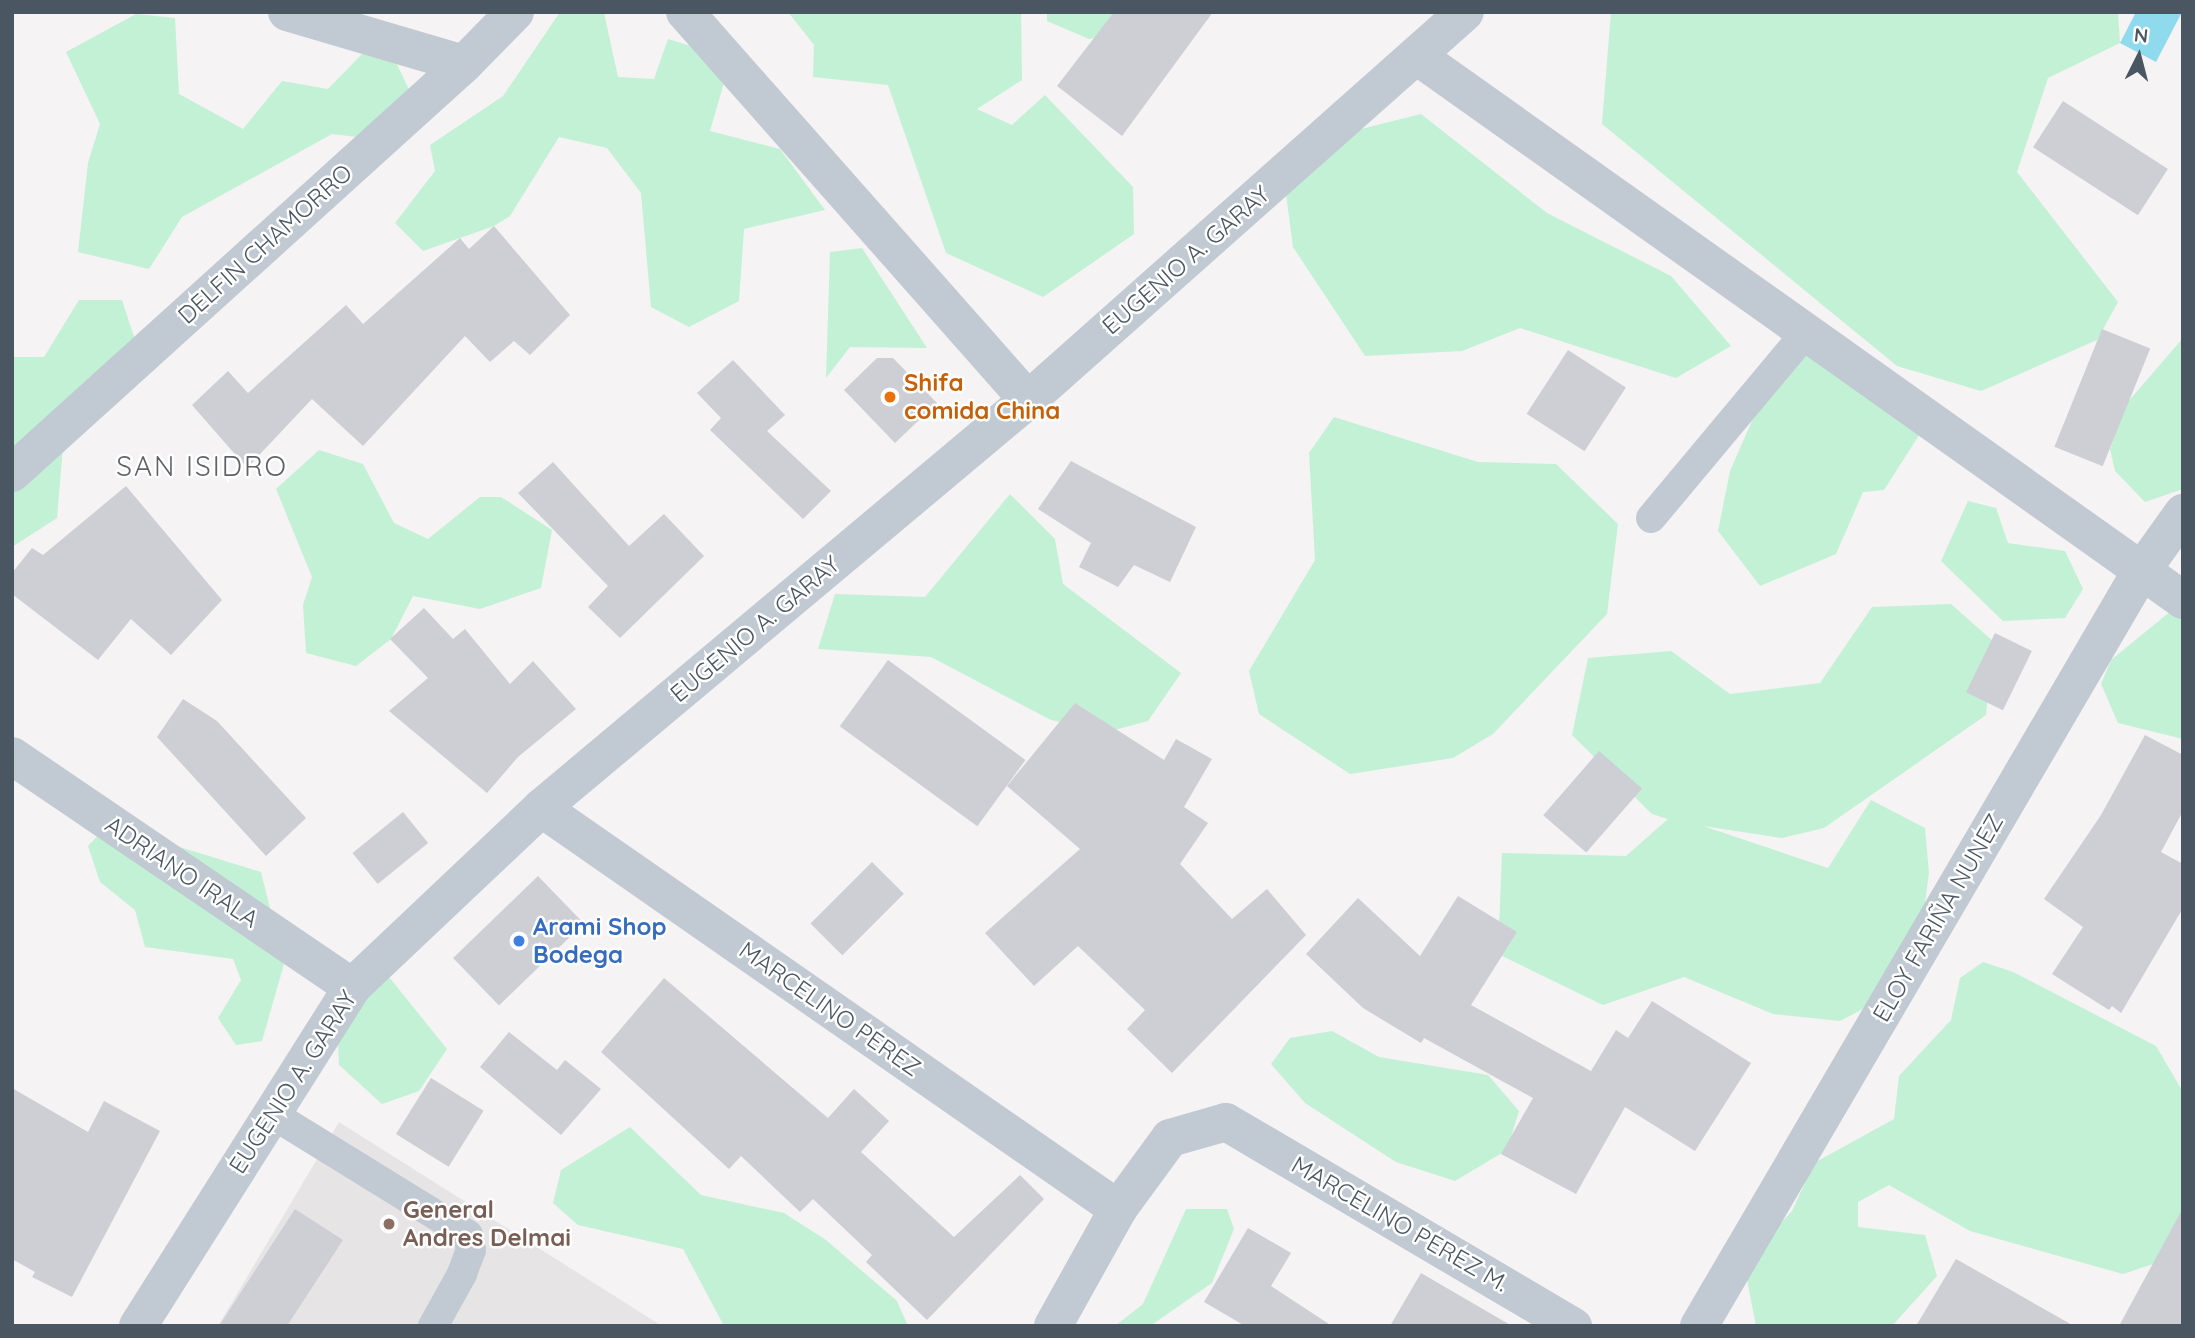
<!DOCTYPE html>
<meta charset="utf-8">
<style>
body{margin:0}
#map{position:relative;width:2195px;height:1338px;overflow:hidden;background:#f5f3f3;font-family:Quicksand,sans-serif}
div>[style]{position:absolute}
.education>*{inset:0;background:#e6e4e5}
.green>*{inset:0;background:#c3f1d5}
.water>*{inset:0;background:#90daee}
.building>*{inset:0;background:#cdcfd5;transform-origin:0 0}
.service>*{height:30px;margin:-15px;padding:0 15px;transform-origin:15px;border-radius:15px;background:#c1cad2}
.minor>*{height:38px;margin:-19px;padding:0 19px;transform-origin:19px;border-radius:19px;background:#c1cad2}
.dots>*{width:19px;height:19px;translate:-50% -50%;box-sizing:border-box;border:4px solid #fff;border-radius:50%}
span{translate:-50% -50%;white-space:nowrap;text-align:center;line-height:1.15;-webkit-text-stroke:5px #fff;paint-order:stroke}
.street-label{font-size:24px;color:#4a5661}
.food-label{font-size:24px;color:#c56008;font-weight:700}
.left{translate:0 -50%;text-align:left}
.shop-label{font-size:24px;color:#366cbe;font-weight:700}
.education-label{font-size:24px;color:#785e54;font-weight:700}
.quarter-label{font-size:28px;color:#5f6368;letter-spacing:2px}
.frame{position:absolute;inset:0;border:14px solid #4a5661;pointer-events:none}
.north{position:absolute;left:2104px;top:21px;width:70px;height:70px;-webkit-text-stroke:5px #fff;paint-order:stroke;rotate:6deg;font-size:19px;font-weight:700;line-height:28px;text-align:center;color:#4a5661}
.north::after{content:'';display:block;margin:auto;width:24px;height:32px;background:#4a5661;clip-path:polygon(50% 0,100% 100%,50% 72%,0 100%)}
</style>
<div id="map">
<div class="education">
<i style="clip-path:polygon(339px 1122px,662px 1326px,218px 1326px)"></i>
</div>
<div class="green">
<i style="clip-path:polygon(560px 12px,604px 13px,618px 77px,654px 79px,668px 39px,694px 47px,726px 76px,710px 131px,780px 149px,825px 210px,744px 229px,739px 301px,689px 327px,651px 307px,641px 193px,607px 148px,559px 137px,510px 216px,494px 226px,423px 251px,395px 223px,435px 171px,430px 145px,503px 96px)"></i>
<i style="clip-path:polygon(788px 12px,1021px 12px,1022px 80px,977px 109px,1012px 125px,1045px 95px,1133px 187px,1134px 234px,1043px 297px,946px 253px,888px 85px,813px 77px,814px 45px)"></i>
<i style="clip-path:polygon(1047px 12px,1146px 12px,1135px 29px,1089px 39px,1047px 21px)"></i>
<i style="clip-path:polygon(1611px 12px,2118px 12px,2120px 43px,2048px 78px,2017px 172px,2118px 302px,2097px 340px,1981px 391px,1897px 366px,1602px 124px)"></i>
<i style="clip-path:polygon(136px 14px,175px 18px,179px 94px,243px 129px,282px 81px,328px 89px,362px 54px,394px 58px,411px 94px,373px 139px,332px 134px,182px 217px,149px 269px,78px 252px,88px 163px,100px 124px,66px 52px)"></i>
<i style="clip-path:polygon(1421px 114px,1547px 213px,1671px 276px,1731px 346px,1676px 378px,1520px 328px,1462px 351px,1365px 356px,1293px 247px,1286px 194px,1345px 133px)"></i>
<i style="clip-path:polygon(862px 248px,927px 348px,850px 347px,826px 378px,830px 252px)"></i>
<i style="clip-path:polygon(79px 300px,122px 300px,139px 352px,67px 400px,57px 518px,12px 547px,12px 357px,44px 357px)"></i>
<i style="clip-path:polygon(2183px 338px,2183px 489px,2145px 502px,2115px 471px,2110px 449px,2126px 404px)"></i>
<i style="clip-path:polygon(1816px 342px,1923px 429px,1884px 490px,1863px 492px,1836px 554px,1760px 586px,1718px 531px,1730px 471px,1758px 407px)"></i>
<i style="clip-path:polygon(1334px 417px,1478px 462px,1556px 464px,1618px 524px,1607px 614px,1493px 734px,1453px 758px,1350px 774px,1259px 714px,1249px 671px,1315px 560px,1309px 453px)"></i>
<i style="clip-path:polygon(319px 450px,363px 464px,394px 523px,428px 539px,480px 497px,501px 497px,552px 530px,541px 588px,480px 609px,413px 596px,391px 639px,356px 666px,306px 653px,303px 605px,312px 577px,276px 489px)"></i>
<i style="clip-path:polygon(1010px 494px,1055px 539px,1063px 584px,1181px 673px,1148px 721px,1107px 732px,1051px 720px,931px 657px,818px 649px,835px 594px,925px 597px)"></i>
<i style="clip-path:polygon(1968px 501px,1996px 508px,2008px 543px,2065px 551px,2083px 589px,2065px 618px,2003px 621px,1941px 561px)"></i>
<i style="clip-path:polygon(1951px 604px,1994px 642px,1986px 715px,1824px 828px,1782px 838px,1703px 826px,1828px 868px,1871px 800px,1925px 828px,1929px 873px,1918px 954px,1880px 1000px,1840px 1021px,1773px 1014px,1684px 977px,1603px 1005px,1498px 954px,1502px 853px,1626px 856px,1668px 819px,1652px 814px,1572px 735px,1588px 658px,1671px 651px,1730px 694px,1820px 683px,1872px 607px)"></i>
<i style="clip-path:polygon(2171px 611px,2183px 616px,2183px 739px,2118px 723px,2101px 684px,2111px 660px)"></i>
<i style="clip-path:polygon(108px 825px,261px 872px,284px 964px,262px 1041px,236px 1045px,218px 1018px,241px 980px,233px 959px,145px 947px,135px 910px,100px 882px,88px 846px)"></i>
<i style="clip-path:polygon(1983px 962px,2013px 972px,2156px 1046px,2183px 1092px,2183px 1254px,2123px 1274px,1970px 1231px,1889px 1185px,1858px 1202px,1858px 1227px,1925px 1235px,1937px 1276px,1892px 1326px,1756px 1326px,1744px 1264px,1792px 1211px,1814px 1163px,1894px 1119px,1899px 1076px,1951px 1020px,1960px 978px)"></i>
<i style="clip-path:polygon(389px 977px,447px 1049px,419px 1091px,382px 1104px,339px 1065px,337px 1018px)"></i>
<i style="clip-path:polygon(1332px 1031px,1379px 1057px,1488px 1075px,1519px 1111px,1507px 1150px,1455px 1181px,1396px 1162px,1305px 1103px,1271px 1064px,1290px 1038px)"></i>
<i style="clip-path:polygon(630px 1127px,701px 1195px,784px 1213px,826px 1240px,897px 1301px,908px 1326px,724px 1326px,683px 1249px,578px 1225px,553px 1203px,561px 1170px)"></i>
<i style="clip-path:polygon(1186px 1209px,1227px 1209px,1234px 1229px,1212px 1283px,1150px 1326px,1115px 1326px,1143px 1304px)"></i>
</div>
<div class="water">
<i style="clip-path:polygon(2136px 12px,2181px 14px,2156px 62px,2120px 43px)"></i>
</div>
<div class="building">
<i style="clip-path:polygon(1114px 12px,1213px 12px,1122px 136px,1057px 86px)"></i>
<i style="left:2063px;top:101px;width:125px;height:55px;rotate:33deg"></i>
<i style="clip-path:polygon(494px 226px,570px 315px,530px 355px,514px 341px,490px 362px,465px 336px,363px 446px,312px 399px,247px 468px,192px 405px,228px 371px,248px 393px,346px 305px,363px 324px,460px 238px,469px 249px)"></i>
<i style="left:2102px;top:329px;width:52px;height:127px;rotate:22deg"></i>
<i style="left:1568px;top:350px;width:69px;height:76px;rotate:33deg"></i>
<i style="clip-path:polygon(877px 358px,893px 358px,937px 403px,895px 443px,844px 390px)"></i>
<i style="clip-path:polygon(733px 360px,785px 415px,767px 431px,831px 491px,803px 519px,710px 430px,721px 418px,697px 393px)"></i>
<i style="clip-path:polygon(1071px 461px,1196px 527px,1170px 582px,1134px 565px,1118px 587px,1079px 567px,1091px 543px,1038px 509px)"></i>
<i style="clip-path:polygon(553px 462px,629px 546px,664px 514px,704px 556px,620px 638px,588px 607px,608px 586px,518px 493px)"></i>
<i style="clip-path:polygon(126px 486px,222px 600px,171px 655px,131px 619px,98px 660px,12px 594px,12px 573px,32px 548px,43px 555px)"></i>
<i style="clip-path:polygon(424px 608px,453px 639px,465px 629px,510px 684px,533px 661px,576px 709px,518px 757px,487px 793px,389px 711px,428px 678px,390px 639px)"></i>
<i style="left:1995px;top:633px;width:41px;height:66px;rotate:26deg"></i>
<i style="left:888px;top:660px;width:170px;height:82px;rotate:36deg"></i>
<i style="clip-path:polygon(183px 699px,217px 721px,306px 818px,266px 856px,157px 737px)"></i>
<i style="clip-path:polygon(1075px 703px,1164px 760px,1176px 739px,1212px 759px,1184px 807px,1208px 823px,1180px 864px,1232px 919px,1267px 889px,1306px 935px,1172px 1073px,1127px 1029px,1145px 1010px,1078px 946px,1034px 986px,985px 933px,1080px 849px,1007px 786px)"></i>
<i style="clip-path:polygon(2145px 735px,2183px 755px,2183px 811px,2161px 852px,2183px 864px,2183px 908px,2121px 1013px,2112px 1006px,2109px 1010px,2052px 974px,2083px 927px,2044px 899px,2101px 815px)"></i>
<i style="left:1599px;top:751px;width:57px;height:85px;rotate:41deg"></i>
<i style="left:403px;top:812px;width:40px;height:65px;rotate:51deg"></i>
<i style="left:872px;top:862px;width:45px;height:87px;rotate:45deg"></i>
<i style="left:538px;top:876px;width:66px;height:118px;rotate:46deg"></i>
<i style="clip-path:polygon(1458px 896px,1517px 932px,1471px 1005px,1591px 1071px,1616px 1030px,1628px 1038px,1652px 1001px,1751px 1063px,1695px 1151px,1625px 1107px,1576px 1194px,1501px 1154px,1533px 1098px,1424px 1038px,1421px 1043px,1363px 1008px,1306px 954px,1358px 898px,1420px 956px)"></i>
<i style="clip-path:polygon(664px 978px,828px 1118px,854px 1089px,889px 1121px,861px 1152px,954px 1237px,1020px 1175px,1044px 1199px,927px 1320px,866px 1262px,872px 1255px,813px 1199px,800px 1212px,741px 1156px,729px 1169px,601px 1052px)"></i>
<i style="clip-path:polygon(509px 1032px,557px 1070px,565px 1060px,601px 1089px,561px 1135px,480px 1067px)"></i>
<i style="left:431px;top:1078px;width:62px;height:66px;rotate:32deg"></i>
<i style="clip-path:polygon(12px 1088px,88px 1132px,104px 1101px,160px 1131px,72px 1297px,32px 1277px,35px 1272px,12px 1259px)"></i>
<i style="clip-path:polygon(2183px 1208px,2183px 1326px,2119px 1326px)"></i>
<i style="clip-path:polygon(295px 1209px,343px 1240px,287px 1326px,219px 1326px)"></i>
<i style="clip-path:polygon(1248px 1228px,1291px 1253px,1271px 1286px,1332px 1326px,1245px 1326px,1204px 1302px)"></i>
<i style="clip-path:polygon(1956px 1259px,2074px 1326px,1916px 1326px)"></i>
<i style="clip-path:polygon(1421px 1273px,1512px 1326px,1390px 1326px)"></i>
</div>
<div class="service">
<i style="left:1651px;top:518px;width:240px;rotate:-50.1deg"></i>
<i style="left:272px;top:1114px;width:230px;rotate:31.7deg"></i>
<i style="left:468px;top:1235px;width:15px;rotate:79deg"></i>
<i style="left:471px;top:1250px;width:26px;rotate:111deg"></i>
<i style="left:462px;top:1274px;width:60px;rotate:119.1deg"></i>
</div>
<div class="minor">
<i style="left:287px;top:12px;width:184px;rotate:16.4deg"></i>
<i style="left:685px;top:12px;width:518px;rotate:48.52deg"></i>
<i style="left:1417px;top:56px;width:940px;rotate:35.38deg"></i>
<i style="left:12px;top:473px;width:610px;rotate:-42.14deg"></i>
<i style="left:464px;top:64px;width:73px;rotate:-45.6deg"></i>
<i style="left:12px;top:756px;width:411px;rotate:34.2deg"></i>
<i style="left:541px;top:808px;width:703px;rotate:34.8deg"></i>
<i style="left:138px;top:1326px;width:401px;rotate:-57.7deg"></i>
<i style="left:352px;top:987px;width:260px;rotate:-43.4deg"></i>
<i style="left:541px;top:808px;width:635px;rotate:-39.96deg"></i>
<i style="left:1028px;top:400px;width:584px;rotate:-41.6deg"></i>
<i style="left:1053px;top:1326px;width:134px;rotate:-60.9deg"></i>
<i style="left:1118px;top:1209px;width:88px;rotate:-53.8deg"></i>
<i style="left:1170px;top:1138px;width:58px;rotate:-15.9deg"></i>
<i style="left:1226px;top:1122px;width:403px;rotate:30.5deg"></i>
<i style="left:1699px;top:1326px;width:873px;rotate:-59.64deg"></i>
<i style="left:2140px;top:573px;width:74px;rotate:-54.4deg"></i>
</div>
<div class="dots">
<i style="left:890px;top:397px;background:#e8710a"></i>
<i style="left:519px;top:941px;background:#3f7fe0"></i>
<i style="left:389px;top:1224px;background:#8d6e63"></i>
</div>
<div class="street-label">
<span style="left:265px;top:244px;rotate:-42deg">DELFIN CHAMORRO</span>
<span style="left:1186px;top:260px;rotate:-41deg">EUGENIO A. GARAY</span>
<span style="left:755px;top:629px;rotate:-40deg">EUGENIO A. GARAY</span>
<span style="left:182px;top:872px;rotate:34deg">ADRIANO IRALA</span>
<span style="left:1938px;top:918px;rotate:-60deg">ELOY FARIÑA NUNEZ</span>
<span style="left:830px;top:1009px;rotate:35deg">MARCELINO PEREZ</span>
<span style="left:293px;top:1082px;rotate:-57deg">EUGENIO A. GARAY</span>
<span style="left:1400px;top:1224px;rotate:30deg">MARCELINO PEREZ M.</span>
</div>
<div class="food-label">
<span class="left" style="left:904px;top:397px">Shifa<br>comida China</span>
</div>
<div class="shop-label">
<span class="left" style="left:533px;top:941px">Arami Shop<br>Bodega</span>
</div>
<div class="education-label">
<span class="left" style="left:403px;top:1224px">General<br>Andres Delmai</span>
</div>
<div class="quarter-label">
<span style="left:202px;top:466px">SAN ISIDRO</span>
</div>
<div class="frame"></div>
<div class="north">N</div>
</div>
